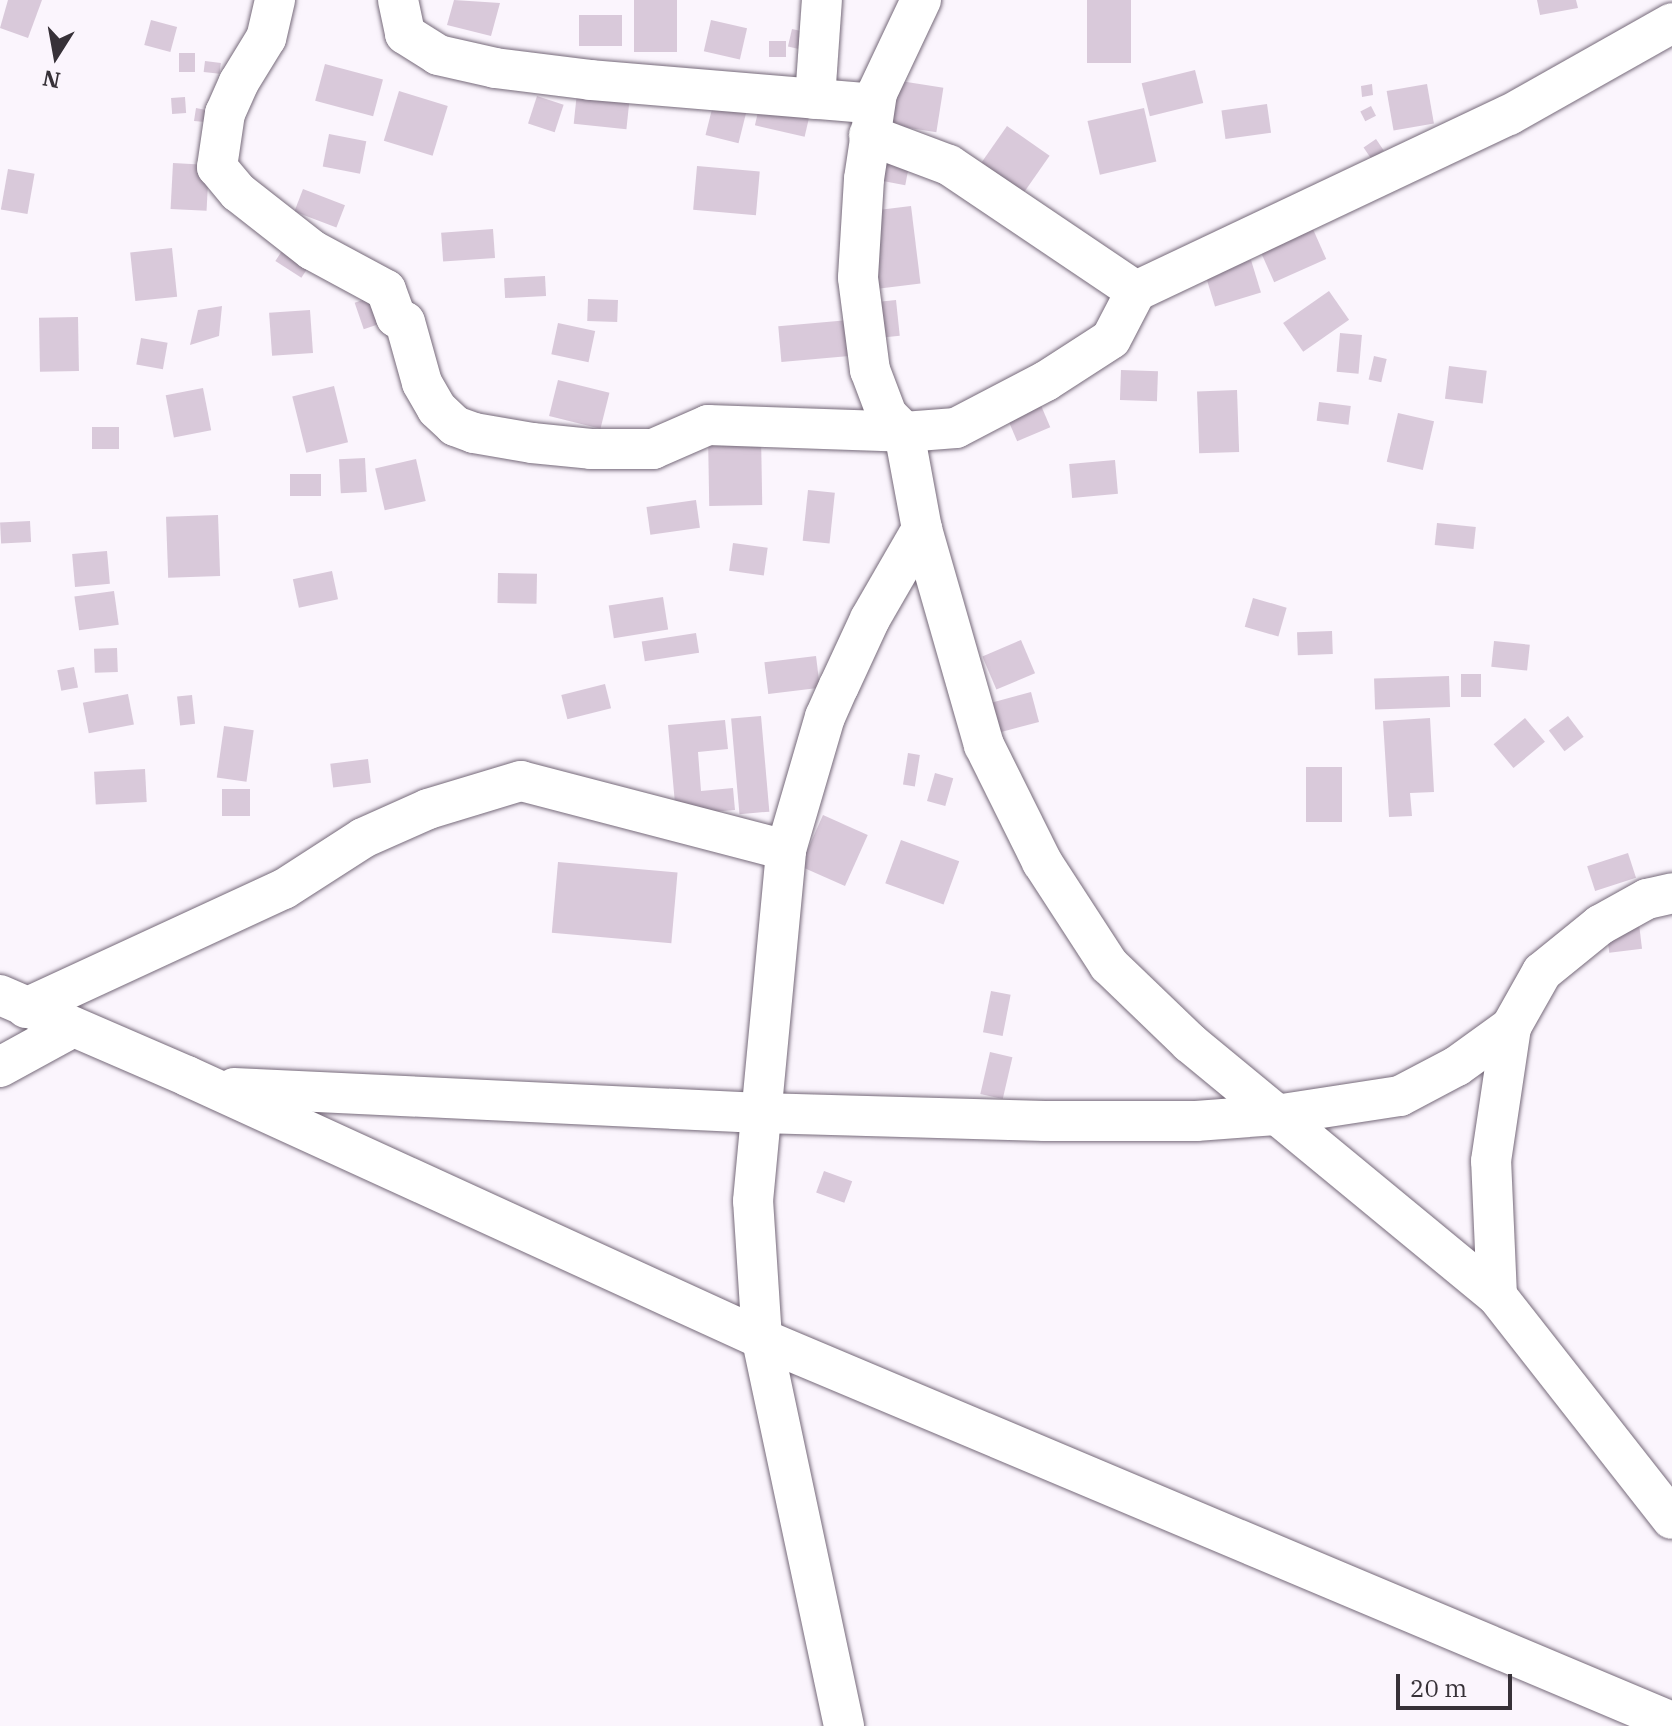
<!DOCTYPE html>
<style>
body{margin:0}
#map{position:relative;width:1672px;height:1726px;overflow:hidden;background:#fbf5fd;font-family:"IBM Plex Serif",serif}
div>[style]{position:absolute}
.building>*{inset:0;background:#d9c9da;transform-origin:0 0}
.roads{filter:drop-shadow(0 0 2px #766a7a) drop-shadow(0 0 2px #766a7a)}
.street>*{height:40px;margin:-20px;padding:0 20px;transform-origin:20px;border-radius:20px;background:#fff}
span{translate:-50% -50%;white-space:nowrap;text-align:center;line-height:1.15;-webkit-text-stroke:6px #fbf5fd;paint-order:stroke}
.north{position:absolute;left:16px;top:16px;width:80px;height:80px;-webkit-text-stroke:6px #fbf5fd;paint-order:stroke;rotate:191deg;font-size:22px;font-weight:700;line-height:32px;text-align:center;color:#373138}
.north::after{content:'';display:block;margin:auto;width:28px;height:36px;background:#373138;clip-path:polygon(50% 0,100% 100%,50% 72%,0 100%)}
.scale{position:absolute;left:1396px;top:1674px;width:116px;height:36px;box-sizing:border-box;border:4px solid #373138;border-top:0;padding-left:10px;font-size:24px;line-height:28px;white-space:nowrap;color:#373138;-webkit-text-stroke:6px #fbf5fd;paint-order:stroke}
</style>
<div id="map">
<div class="building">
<i style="clip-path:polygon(8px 0,42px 0,28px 38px,0 28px)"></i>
<i style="clip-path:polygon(454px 0,500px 3px,491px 36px,447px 25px)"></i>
<i style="left:634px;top:0;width:43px;height:52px"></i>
<i style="left:1087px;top:0;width:44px;height:63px"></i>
<i style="clip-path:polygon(1537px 0,1576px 0,1578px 8px,1540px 15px)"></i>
<i style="left:579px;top:15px;width:43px;height:31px"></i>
<i style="left:151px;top:20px;width:27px;height:26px;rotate:15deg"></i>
<i style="left:711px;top:20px;width:37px;height:32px;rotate:13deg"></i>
<i style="left:792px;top:29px;width:17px;height:18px;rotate:13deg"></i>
<i style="left:769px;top:41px;width:17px;height:16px"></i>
<i style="left:195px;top:53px;width:19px;height:16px;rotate:90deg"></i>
<i style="left:205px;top:61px;width:16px;height:11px;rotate:7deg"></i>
<i style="left:325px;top:64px;width:60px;height:38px;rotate:15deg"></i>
<i style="left:1195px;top:70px;width:34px;height:55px;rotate:76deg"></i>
<i style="left:894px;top:80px;width:50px;height:45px;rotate:9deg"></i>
<i style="left:578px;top:83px;width:53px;height:41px;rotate:6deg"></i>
<i style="clip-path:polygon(1372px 84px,1373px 95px,1362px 97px,1361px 86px)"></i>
<i style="left:1427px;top:84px;width:40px;height:41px;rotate:80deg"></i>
<i style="left:399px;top:91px;width:51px;height:52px;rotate:17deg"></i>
<i style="left:537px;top:96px;width:28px;height:29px;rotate:18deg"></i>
<i style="left:185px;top:97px;width:16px;height:14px;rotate:86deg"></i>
<i style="left:761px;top:99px;width:51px;height:27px;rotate:13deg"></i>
<i style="left:714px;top:101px;width:34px;height:35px;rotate:14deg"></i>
<i style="left:1267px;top:104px;width:29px;height:46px;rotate:82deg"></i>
<i style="left:1371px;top:106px;width:11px;height:12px;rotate:63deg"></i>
<i style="clip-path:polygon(196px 108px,206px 110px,205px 122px,194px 121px)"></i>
<i style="left:1144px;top:108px;width:55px;height:58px;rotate:77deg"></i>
<i style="left:1007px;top:126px;width:52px;height:46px;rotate:35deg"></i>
<i style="left:329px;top:134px;width:38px;height:33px;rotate:11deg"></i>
<i style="left:1376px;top:139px;width:14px;height:15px;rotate:56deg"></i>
<i style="left:876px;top:147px;width:36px;height:32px;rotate:11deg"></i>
<i style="left:173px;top:163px;width:36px;height:46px;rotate:3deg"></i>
<i style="left:697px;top:166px;width:63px;height:44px;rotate:5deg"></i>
<i style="left:8px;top:169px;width:27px;height:41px;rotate:10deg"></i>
<i style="left:303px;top:189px;width:45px;height:24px;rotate:21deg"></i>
<i style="left:911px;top:206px;width:78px;height:45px;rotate:83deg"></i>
<i style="left:1312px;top:227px;width:35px;height:57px;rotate:66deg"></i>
<i style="left:493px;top:229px;width:29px;height:52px;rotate:86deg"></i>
<i style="left:289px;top:240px;width:31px;height:25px;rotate:33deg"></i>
<i style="left:172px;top:248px;width:49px;height:42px;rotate:84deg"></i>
<i style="left:1251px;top:260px;width:34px;height:48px;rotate:73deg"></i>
<i style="left:545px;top:276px;width:20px;height:41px;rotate:87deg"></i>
<i style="left:1329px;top:291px;width:35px;height:56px;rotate:55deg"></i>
<i style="left:383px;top:293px;width:28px;height:30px;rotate:71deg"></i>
<i style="left:588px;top:299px;width:30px;height:22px;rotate:2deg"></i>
<i style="left:896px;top:300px;width:36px;height:24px;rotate:84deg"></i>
<i style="clip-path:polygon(222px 306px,219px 336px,190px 345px,198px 310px)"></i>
<i style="left:310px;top:310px;width:43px;height:41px;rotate:86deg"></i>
<i style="left:78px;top:317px;width:54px;height:39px;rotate:89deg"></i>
<i style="left:849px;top:320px;width:36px;height:71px;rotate:85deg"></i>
<i style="left:558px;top:323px;width:38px;height:32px;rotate:12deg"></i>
<i style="left:1340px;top:333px;width:22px;height:39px;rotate:5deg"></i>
<i style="left:141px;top:338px;width:27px;height:27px;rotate:10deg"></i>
<i style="left:1374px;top:356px;width:13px;height:24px;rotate:13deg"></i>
<i style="left:1449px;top:366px;width:38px;height:33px;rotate:7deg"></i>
<i style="left:1121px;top:370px;width:37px;height:30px;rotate:2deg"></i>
<i style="left:558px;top:380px;width:53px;height:37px;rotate:14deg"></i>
<i style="left:334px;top:386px;width:58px;height:43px;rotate:76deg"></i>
<i style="left:203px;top:388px;width:43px;height:38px;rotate:79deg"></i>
<i style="left:1237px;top:390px;width:62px;height:40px;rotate:88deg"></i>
<i style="left:1037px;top:396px;width:34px;height:36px;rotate:67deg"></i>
<i style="left:1319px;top:402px;width:32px;height:19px;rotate:7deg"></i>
<i style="left:1398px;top:413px;width:37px;height:50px;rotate:13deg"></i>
<i style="left:92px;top:427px;width:27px;height:22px"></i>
<i style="left:761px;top:434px;width:71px;height:53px;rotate:89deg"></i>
<i style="left:365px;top:458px;width:34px;height:26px;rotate:87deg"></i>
<i style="left:416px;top:459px;width:43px;height:42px;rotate:77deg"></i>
<i style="left:1115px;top:460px;width:34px;height:46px;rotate:85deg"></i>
<i style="left:321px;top:474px;width:22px;height:31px;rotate:90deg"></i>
<i style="left:808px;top:490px;width:27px;height:51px;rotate:6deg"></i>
<i style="left:696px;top:500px;width:28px;height:50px;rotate:82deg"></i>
<i style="left:218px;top:515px;width:61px;height:52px;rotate:88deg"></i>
<i style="left:30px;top:521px;width:21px;height:30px;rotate:87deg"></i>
<i style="left:1437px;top:523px;width:39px;height:22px;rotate:6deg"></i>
<i style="left:733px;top:543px;width:35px;height:28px;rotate:8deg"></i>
<i style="left:107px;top:551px;width:33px;height:35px;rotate:85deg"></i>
<i style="left:332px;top:571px;width:29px;height:40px;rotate:78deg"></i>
<i style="left:498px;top:573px;width:39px;height:30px;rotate:1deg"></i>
<i style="left:114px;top:591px;width:34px;height:40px;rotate:82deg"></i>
<i style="left:663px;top:597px;width:33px;height:55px;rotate:81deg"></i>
<i style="left:1253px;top:598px;width:35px;height:30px;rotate:16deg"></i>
<i style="left:1332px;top:631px;width:23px;height:35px;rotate:88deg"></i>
<i style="left:696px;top:633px;width:20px;height:55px;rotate:81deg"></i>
<i style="left:1021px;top:640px;width:36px;height:42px;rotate:67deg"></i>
<i style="left:1494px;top:641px;width:36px;height:26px;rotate:6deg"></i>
<i style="left:117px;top:648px;width:24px;height:23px;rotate:88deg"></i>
<i style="left:816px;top:656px;width:32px;height:52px;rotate:83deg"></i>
<i style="left:74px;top:667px;width:21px;height:17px;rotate:79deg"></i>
<i style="left:1461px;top:674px;width:20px;height:23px"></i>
<i style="left:1449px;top:676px;width:31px;height:75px;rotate:88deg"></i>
<i style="left:605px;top:684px;width:25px;height:45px;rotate:76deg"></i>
<i style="left:1031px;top:692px;width:31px;height:44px;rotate:75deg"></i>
<i style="left:128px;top:694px;width:31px;height:46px;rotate:79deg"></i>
<i style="left:192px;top:695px;width:29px;height:15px;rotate:84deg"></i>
<i style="left:761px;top:716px;width:96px;height:30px;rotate:85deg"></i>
<i style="left:1568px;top:716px;width:26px;height:24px;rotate:53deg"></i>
<i style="clip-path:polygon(1430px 718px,1434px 792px,1410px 793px,1412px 816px,1389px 817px,1383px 721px)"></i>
<i style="left:1525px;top:718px;width:31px;height:41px;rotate:50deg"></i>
<i style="clip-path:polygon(725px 720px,728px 749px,698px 752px,701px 791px,733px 788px,735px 810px,676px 815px,668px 725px)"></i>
<i style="left:224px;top:726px;width:30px;height:52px;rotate:8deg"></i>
<i style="left:908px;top:753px;width:12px;height:32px;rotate:9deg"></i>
<i style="left:368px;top:759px;width:24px;height:38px;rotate:83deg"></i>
<i style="left:1306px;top:767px;width:36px;height:55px"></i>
<i style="left:145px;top:769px;width:33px;height:51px;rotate:87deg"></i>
<i style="left:935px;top:773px;width:19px;height:29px;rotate:16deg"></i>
<i style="left:250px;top:789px;width:27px;height:28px;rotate:90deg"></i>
<i style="left:823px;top:815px;width:49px;height:56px;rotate:24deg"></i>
<i style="left:901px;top:840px;width:62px;height:46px;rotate:20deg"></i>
<i style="left:1628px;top:853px;width:26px;height:43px;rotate:72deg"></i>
<i style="left:558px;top:862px;width:120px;height:71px;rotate:5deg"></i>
<i style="left:1639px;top:924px;width:25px;height:33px;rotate:83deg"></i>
<i style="left:991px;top:991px;width:20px;height:42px;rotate:11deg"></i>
<i style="left:990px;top:1052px;width:23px;height:43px;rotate:13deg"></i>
<i style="left:824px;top:1171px;width:30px;height:23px;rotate:20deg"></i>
</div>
<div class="roads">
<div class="street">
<i style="left:275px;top:0;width:39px;rotate:103deg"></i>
<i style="left:266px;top:38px;width:52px;rotate:121.5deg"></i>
<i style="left:239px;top:82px;width:34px;rotate:114deg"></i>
<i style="left:225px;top:113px;width:55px;rotate:98.4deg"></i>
<i style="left:217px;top:167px;width:33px;rotate:50deg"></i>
<i style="left:238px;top:192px;width:94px;rotate:38.1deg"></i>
<i style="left:312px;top:250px;width:84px;rotate:28.4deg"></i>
<i style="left:386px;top:290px;width:29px;rotate:70deg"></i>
<i style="left:396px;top:317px;width:10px;rotate:29deg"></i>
<i style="left:405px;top:322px;width:63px;rotate:74.4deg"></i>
<i style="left:422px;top:383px;width:30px;rotate:60deg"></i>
<i style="left:437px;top:409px;width:25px;rotate:43deg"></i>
<i style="left:455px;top:426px;width:20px;rotate:20deg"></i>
<i style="left:474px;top:433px;width:59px;rotate:9.8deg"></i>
<i style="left:532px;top:443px;width:59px;rotate:5.8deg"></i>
<i style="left:591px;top:449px;width:62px"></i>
<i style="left:653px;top:449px;width:60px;rotate:-23.6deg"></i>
<i style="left:708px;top:425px;width:196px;rotate:2deg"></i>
<i style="left:904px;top:432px;width:52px;rotate:-4.4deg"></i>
<i style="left:956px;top:428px;width:102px;rotate:-27.6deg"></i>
<i style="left:1046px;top:381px;width:77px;rotate:-32.9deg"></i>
<i style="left:1111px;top:339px;width:54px;rotate:-62.5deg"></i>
<i style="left:1136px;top:291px;width:412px;rotate:-25.3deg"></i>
<i style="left:1509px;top:115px;width:187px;rotate:-29.4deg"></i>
<i style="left:398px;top:0;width:35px;rotate:78deg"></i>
<i style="left:405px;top:34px;width:39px;rotate:32deg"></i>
<i style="left:438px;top:55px;width:58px;rotate:12.8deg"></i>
<i style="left:495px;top:68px;width:97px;rotate:7.1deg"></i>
<i style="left:591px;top:80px;width:284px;rotate:4.8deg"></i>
<i style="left:921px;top:0;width:103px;rotate:115.3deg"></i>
<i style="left:877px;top:93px;width:87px;rotate:98.6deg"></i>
<i style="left:864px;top:179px;width:99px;rotate:93.5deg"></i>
<i style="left:858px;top:278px;width:93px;rotate:82.6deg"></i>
<i style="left:870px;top:370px;width:48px;rotate:69.3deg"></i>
<i style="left:887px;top:415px;width:24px;rotate:45deg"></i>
<i style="left:904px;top:432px;width:99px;rotate:79.5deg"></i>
<i style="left:922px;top:529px;width:225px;rotate:74deg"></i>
<i style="left:984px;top:745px;width:131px;rotate:63.6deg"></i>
<i style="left:1042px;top:862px;width:123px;rotate:57deg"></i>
<i style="left:1109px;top:965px;width:112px;rotate:43.9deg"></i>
<i style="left:1190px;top:1043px;width:398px;rotate:39.5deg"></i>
<i style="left:1497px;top:1296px;width:283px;rotate:51.9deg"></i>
<i style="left:815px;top:99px;width:99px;rotate:-86deg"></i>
<i style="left:869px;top:135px;width:85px;rotate:20.6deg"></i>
<i style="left:949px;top:165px;width:225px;rotate:34deg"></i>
<i style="left:0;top:995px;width:204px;rotate:23.4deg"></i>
<i style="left:187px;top:1076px;width:632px;rotate:24.58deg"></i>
<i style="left:762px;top:1339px;width:987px;rotate:22.83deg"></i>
<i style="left:26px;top:1008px;width:284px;rotate:-24.8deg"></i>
<i style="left:284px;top:889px;width:94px;rotate:-32.8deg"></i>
<i style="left:363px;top:838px;width:71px;rotate:-24deg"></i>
<i style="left:428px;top:809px;width:97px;rotate:-16.8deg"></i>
<i style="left:521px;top:781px;width:274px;rotate:14.6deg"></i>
<i style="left:0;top:1067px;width:83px;rotate:-28.7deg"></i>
<i style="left:234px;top:1088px;width:527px;rotate:2.72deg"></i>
<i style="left:760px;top:1113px;width:285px;rotate:1.6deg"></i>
<i style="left:1045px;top:1121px;width:151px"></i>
<i style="left:1196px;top:1121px;width:80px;rotate:-4.3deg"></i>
<i style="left:1276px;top:1115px;width:125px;rotate:-8.7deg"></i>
<i style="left:1400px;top:1096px;width:64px;rotate:-27.8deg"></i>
<i style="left:1457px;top:1066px;width:67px;rotate:-35.8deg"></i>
<i style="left:1497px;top:1296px;width:135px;rotate:-92.5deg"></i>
<i style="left:1491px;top:1161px;width:135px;rotate:-81.5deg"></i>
<i style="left:1511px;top:1027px;width:63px;rotate:-60.6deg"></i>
<i style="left:1542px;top:972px;width:75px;rotate:-39deg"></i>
<i style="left:1600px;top:925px;width:54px;rotate:-29deg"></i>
<i style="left:1647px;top:899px;width:26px;rotate:-13deg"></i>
<i style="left:844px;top:1726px;width:396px;rotate:-102deg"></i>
<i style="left:762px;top:1339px;width:138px;rotate:-93.7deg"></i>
<i style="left:753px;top:1201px;width:353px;rotate:-84.6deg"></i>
<i style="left:786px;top:850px;width:139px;rotate:-73.7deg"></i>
<i style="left:825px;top:717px;width:34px;rotate:-66deg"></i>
<i style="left:839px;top:686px;width:74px;rotate:-65.2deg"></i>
<i style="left:870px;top:619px;width:104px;rotate:-60deg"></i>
</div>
</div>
<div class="north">N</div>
<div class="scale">20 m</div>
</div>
